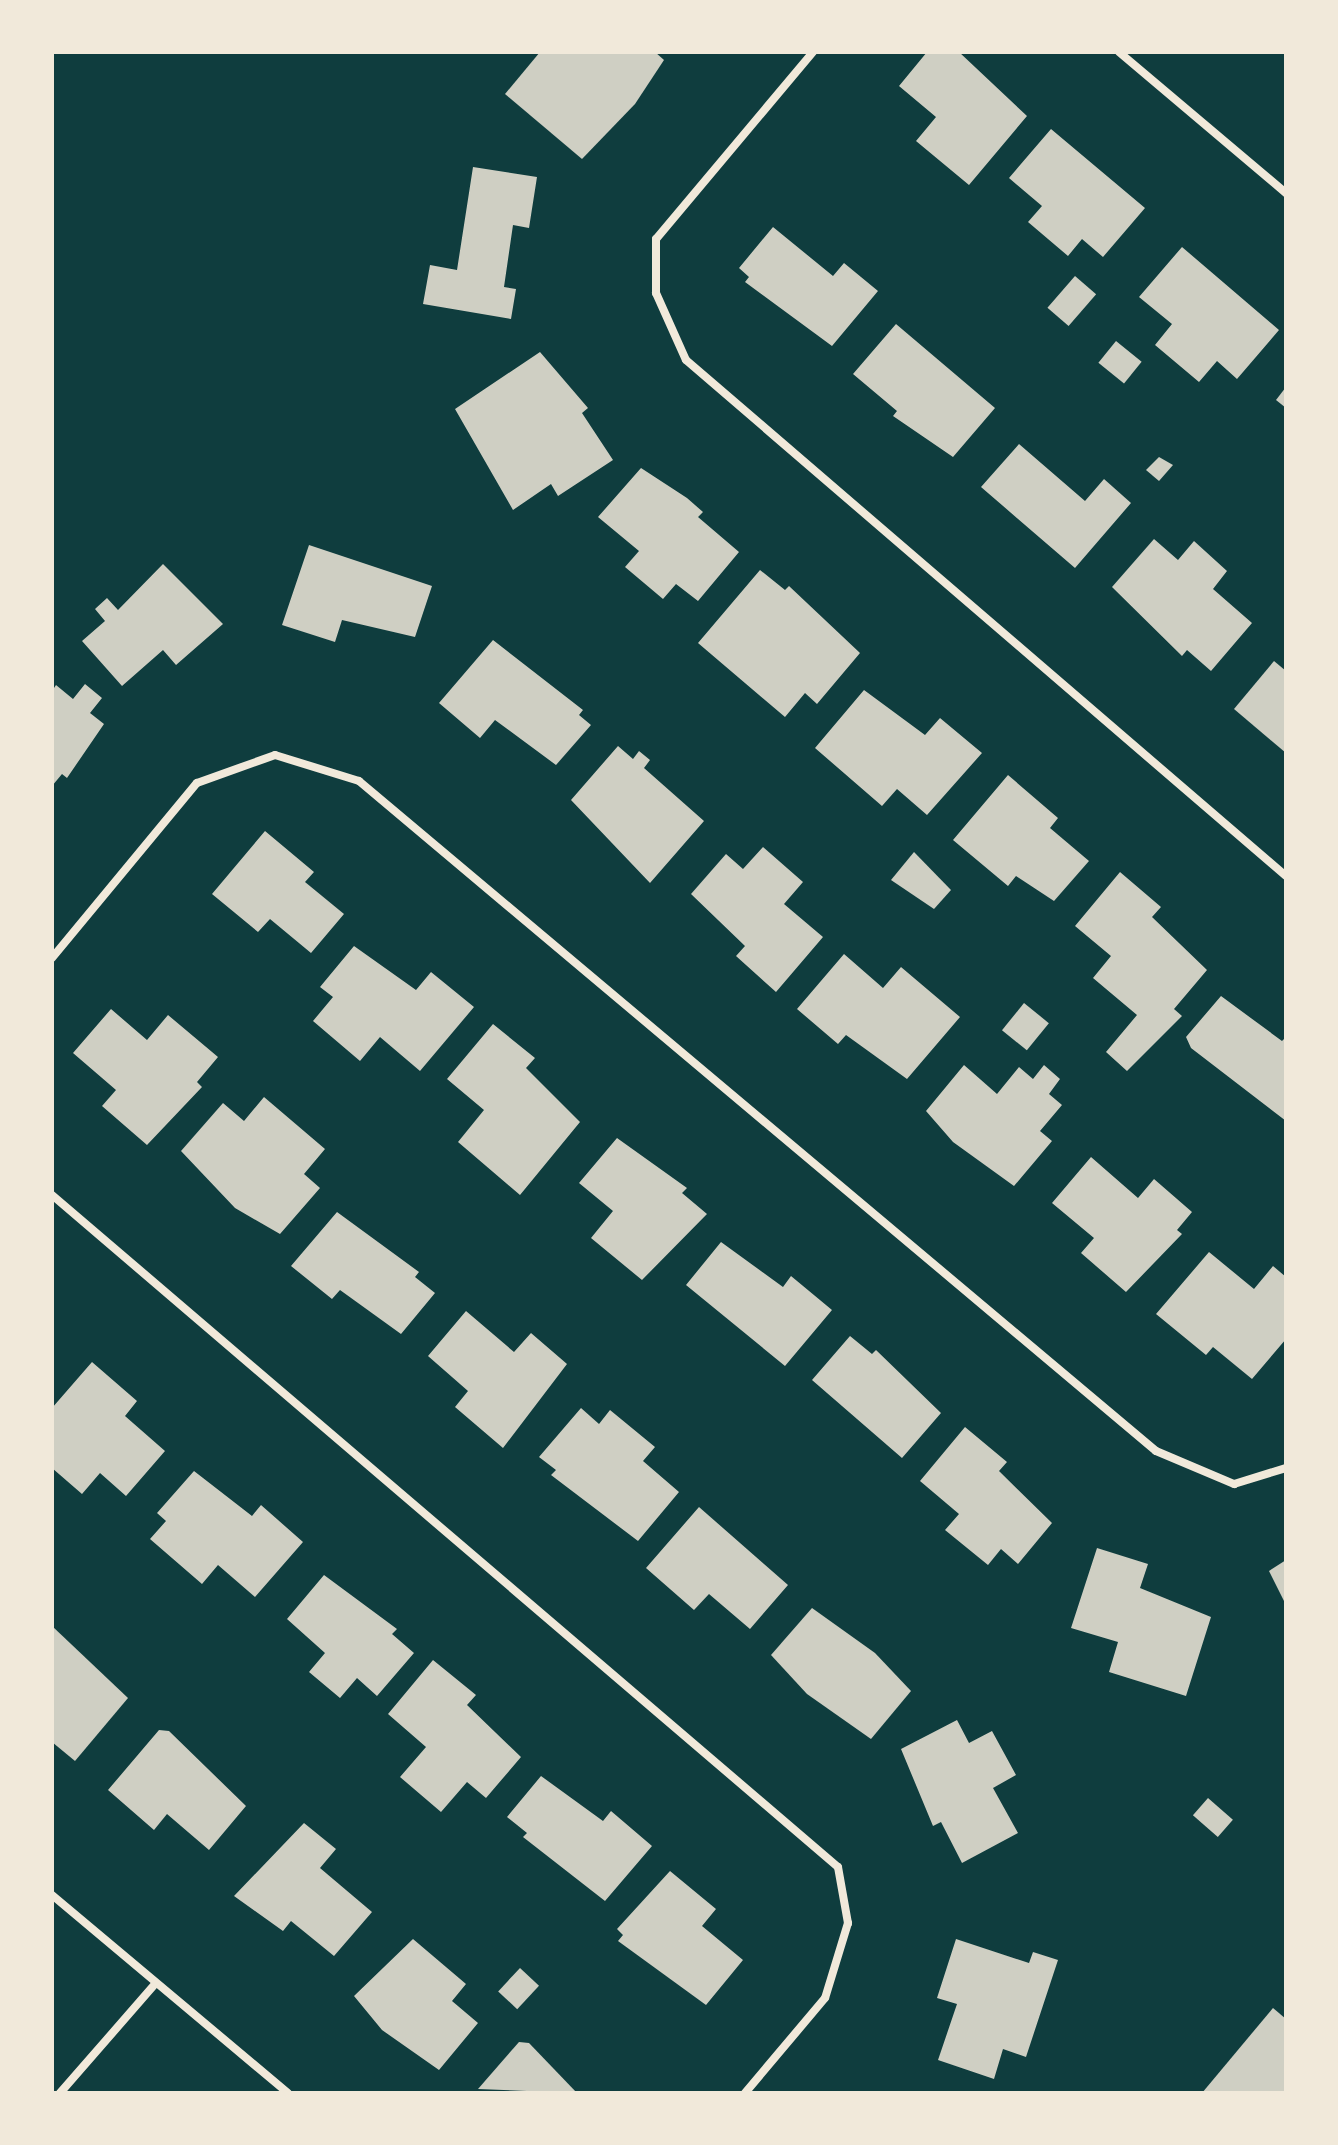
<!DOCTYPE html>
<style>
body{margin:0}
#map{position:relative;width:1338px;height:2145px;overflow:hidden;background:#0f3d3e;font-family:"Libre Baskerville",serif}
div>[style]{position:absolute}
.building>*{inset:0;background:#cfcfc3;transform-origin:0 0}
.minor>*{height:8px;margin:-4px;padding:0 4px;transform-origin:4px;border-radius:4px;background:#f1e9da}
span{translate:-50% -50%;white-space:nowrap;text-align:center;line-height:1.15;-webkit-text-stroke:7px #f1e9da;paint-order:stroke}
.frame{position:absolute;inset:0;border:54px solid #f1e9da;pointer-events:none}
</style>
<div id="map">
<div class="building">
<i style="clip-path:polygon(540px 52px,655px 52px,664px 60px,635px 104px,582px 159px,505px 94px)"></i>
<i style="clip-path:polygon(927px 52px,959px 52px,1027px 116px,969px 185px,916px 141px,936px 117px,899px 86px)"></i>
<i style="clip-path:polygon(1051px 129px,1145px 208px,1103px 257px,1082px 239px,1068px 256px,1028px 222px,1042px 206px,1009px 178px)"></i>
<i style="clip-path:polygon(473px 167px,537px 177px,529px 228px,513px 225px,504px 287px,516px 289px,511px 319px,423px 304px,430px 265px,457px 270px)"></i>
<i style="clip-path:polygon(773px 227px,833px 276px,844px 263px,878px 291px,832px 346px,745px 282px,749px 277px,739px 268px)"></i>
<i style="clip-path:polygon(1182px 247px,1279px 330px,1237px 379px,1217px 361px,1199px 382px,1155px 345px,1172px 324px,1139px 297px)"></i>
<i style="left:1075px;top:276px;width:28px;height:42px;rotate:41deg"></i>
<i style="clip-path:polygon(896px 324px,995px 408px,953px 457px,893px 416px,897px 411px,853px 374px)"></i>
<i style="left:1116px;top:341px;width:33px;height:28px;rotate:39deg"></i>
<i style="clip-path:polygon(540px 352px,588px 408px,582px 413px,613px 460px,558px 496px,551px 484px,513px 510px,455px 409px)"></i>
<i style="clip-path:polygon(1286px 387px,1286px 408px,1276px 400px)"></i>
<i style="clip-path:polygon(1019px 444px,1085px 501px,1104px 479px,1131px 503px,1075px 568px,981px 487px)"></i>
<i style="clip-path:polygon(1159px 457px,1173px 465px,1159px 481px,1146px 470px)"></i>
<i style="clip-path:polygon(641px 468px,687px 498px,703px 512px,698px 517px,739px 552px,698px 601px,676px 584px,663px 599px,625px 567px,639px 551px,598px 517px)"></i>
<i style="clip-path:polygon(1154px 539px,1178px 560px,1194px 541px,1227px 571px,1213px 589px,1252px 623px,1211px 671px,1187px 650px,1182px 656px,1112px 587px)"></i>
<i style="clip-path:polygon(309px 545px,432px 586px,415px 637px,342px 620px,335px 642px,282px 625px)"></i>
<i style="clip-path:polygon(163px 564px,223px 624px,176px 665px,163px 650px,122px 686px,82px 641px,105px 621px,95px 609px,107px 598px,118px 610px)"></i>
<i style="clip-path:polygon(760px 570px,785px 590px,789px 586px,860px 653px,817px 704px,805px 693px,785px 717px,698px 643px)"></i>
<i style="clip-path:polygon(493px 640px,583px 710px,579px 715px,591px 725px,556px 765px,495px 720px,480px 738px,439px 703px)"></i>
<i style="clip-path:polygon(1274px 661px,1286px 671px,1286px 753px,1234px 709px)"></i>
<i style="clip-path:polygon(85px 684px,102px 698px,90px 713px,104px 724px,67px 778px,62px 774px,52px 786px,52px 691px,56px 685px,73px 699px)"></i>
<i style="clip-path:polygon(864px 690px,925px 735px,940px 718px,982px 753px,927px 815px,897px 789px,882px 806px,815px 748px)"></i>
<i style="clip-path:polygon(618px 746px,633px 759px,639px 751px,650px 760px,644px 768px,704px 821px,650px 883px,571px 800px)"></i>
<i style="clip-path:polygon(1008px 775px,1058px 818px,1050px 828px,1089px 861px,1054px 901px,1016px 876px,1008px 886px,953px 840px)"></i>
<i style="clip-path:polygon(265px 831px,314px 872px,305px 882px,344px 914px,311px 953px,270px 919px,258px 932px,212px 894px)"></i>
<i style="clip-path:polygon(763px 847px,803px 882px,784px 904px,823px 937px,776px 992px,736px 956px,745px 946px,691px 894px,726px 854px,743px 869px)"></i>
<i style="clip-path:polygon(914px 852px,951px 890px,934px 909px,891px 880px)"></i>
<i style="clip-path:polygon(1120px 872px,1161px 907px,1152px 917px,1207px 970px,1174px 1009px,1182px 1016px,1127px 1071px,1106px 1052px,1137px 1015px,1093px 978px,1111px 956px,1075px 926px)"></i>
<i style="clip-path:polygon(354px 946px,416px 990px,431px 972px,474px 1007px,420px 1071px,380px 1037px,360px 1061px,313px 1021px,333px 997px,320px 987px)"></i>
<i style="clip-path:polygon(844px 954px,883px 988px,901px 967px,960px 1017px,907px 1079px,846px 1035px,838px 1044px,797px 1009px)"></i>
<i style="clip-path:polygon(1221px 996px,1282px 1041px,1286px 1037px,1286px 1121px,1191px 1048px,1186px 1037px)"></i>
<i style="left:1024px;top:1003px;width:32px;height:35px;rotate:39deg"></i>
<i style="clip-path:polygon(111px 1009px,147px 1040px,168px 1015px,218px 1057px,197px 1082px,202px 1087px,147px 1145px,102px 1106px,116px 1090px,73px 1053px)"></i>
<i style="clip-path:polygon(493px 1024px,535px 1058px,526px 1068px,580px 1122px,520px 1195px,458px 1142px,484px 1110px,447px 1079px)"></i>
<i style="clip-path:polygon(964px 1065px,997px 1094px,1019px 1067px,1033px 1079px,1044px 1065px,1060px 1079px,1049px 1094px,1062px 1105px,1040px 1131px,1052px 1141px,1014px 1186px,953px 1142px,926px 1111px)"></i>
<i style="clip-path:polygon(264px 1097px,325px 1149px,304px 1174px,320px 1188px,280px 1234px,235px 1208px,181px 1151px,223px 1103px,244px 1121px)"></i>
<i style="clip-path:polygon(617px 1138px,687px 1188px,682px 1193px,707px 1214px,642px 1280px,591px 1238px,613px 1211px,579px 1183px)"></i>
<i style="clip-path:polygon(1091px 1157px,1138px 1198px,1154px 1179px,1192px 1212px,1177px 1230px,1182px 1234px,1126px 1292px,1081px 1253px,1094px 1238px,1052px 1203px)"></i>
<i style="clip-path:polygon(337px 1212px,419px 1272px,415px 1277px,435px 1293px,401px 1334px,340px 1290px,332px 1299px,291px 1266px)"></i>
<i style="clip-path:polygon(721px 1242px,783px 1287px,791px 1276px,832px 1310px,785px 1366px,686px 1285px)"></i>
<i style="clip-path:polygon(1209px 1252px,1254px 1289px,1273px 1266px,1286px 1277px,1286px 1339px,1252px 1379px,1213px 1347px,1206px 1355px,1156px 1314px)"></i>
<i style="clip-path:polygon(466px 1311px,514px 1352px,531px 1333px,567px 1364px,503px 1448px,455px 1407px,468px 1391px,428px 1356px)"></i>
<i style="clip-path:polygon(850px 1336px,872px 1354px,876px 1350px,941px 1413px,902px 1458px,812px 1380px)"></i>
<i style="clip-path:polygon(92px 1362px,137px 1401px,125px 1416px,165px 1451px,126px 1496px,100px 1473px,82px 1494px,52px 1468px,52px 1408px)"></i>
<i style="clip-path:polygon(581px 1408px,599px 1424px,610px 1410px,655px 1447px,643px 1461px,679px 1492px,638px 1541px,551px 1475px,556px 1470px,539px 1457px)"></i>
<i style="clip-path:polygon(965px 1427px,1007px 1462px,999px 1471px,1052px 1523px,1018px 1564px,1001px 1549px,988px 1565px,945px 1530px,959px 1514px,920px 1481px)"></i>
<i style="clip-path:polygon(194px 1471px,252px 1516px,261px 1505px,303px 1542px,255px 1597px,218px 1565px,202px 1584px,150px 1539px,166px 1521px,157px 1513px)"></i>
<i style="clip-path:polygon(699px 1507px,788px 1585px,750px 1629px,709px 1594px,694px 1610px,646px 1568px)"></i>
<i style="clip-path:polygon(1097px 1548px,1148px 1564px,1140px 1588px,1211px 1617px,1186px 1696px,1109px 1672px,1118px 1642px,1071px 1628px)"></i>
<i style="clip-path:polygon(1286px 1560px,1286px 1605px,1269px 1571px)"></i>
<i style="clip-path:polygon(324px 1575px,397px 1629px,392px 1634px,414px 1653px,377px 1696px,357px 1678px,340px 1698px,309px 1672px,325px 1653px,287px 1619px)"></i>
<i style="clip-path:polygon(812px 1608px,875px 1653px,911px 1691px,871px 1739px,807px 1694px,771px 1655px)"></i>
<i style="clip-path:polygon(52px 1626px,128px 1698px,75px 1761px,52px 1742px)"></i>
<i style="clip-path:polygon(433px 1660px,476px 1695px,467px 1705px,521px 1757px,486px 1798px,467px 1782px,441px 1812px,400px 1777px,426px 1747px,388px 1714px)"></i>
<i style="clip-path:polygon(957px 1720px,969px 1743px,992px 1731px,1016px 1775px,993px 1788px,1018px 1833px,962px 1863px,941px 1822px,933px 1826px,901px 1749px)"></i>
<i style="clip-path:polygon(159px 1730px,169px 1731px,246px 1806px,209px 1850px,167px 1814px,154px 1830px,108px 1790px)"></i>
<i style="clip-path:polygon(541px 1776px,603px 1821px,611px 1811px,652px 1846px,605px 1901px,523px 1837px,527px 1833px,507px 1817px)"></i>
<i style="left:1208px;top:1798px;width:33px;height:23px;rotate:41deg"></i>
<i style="clip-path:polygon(304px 1823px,336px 1849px,320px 1868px,372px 1912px,334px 1956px,291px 1921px,283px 1931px,234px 1896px)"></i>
<i style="clip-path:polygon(670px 1871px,716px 1909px,702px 1926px,743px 1960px,706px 2005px,618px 1941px,623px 1935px,617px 1929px)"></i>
<i style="clip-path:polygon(413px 1939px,466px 1984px,452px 2001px,478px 2023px,439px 2070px,382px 2030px,354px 1996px)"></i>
<i style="clip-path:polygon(956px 1939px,1029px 1963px,1033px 1952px,1058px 1960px,1026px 2057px,1003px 2049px,994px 2079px,938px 2060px,957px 2004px,937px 1998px)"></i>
<i style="left:520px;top:1968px;width:26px;height:32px;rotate:43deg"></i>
<i style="clip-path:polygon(1273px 2008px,1286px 2019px,1286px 2093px,1202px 2093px)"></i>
<i style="clip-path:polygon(519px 2042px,529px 2043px,577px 2093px,478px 2089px)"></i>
</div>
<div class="minor">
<i style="left:813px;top:52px;width:244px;rotate:130deg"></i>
<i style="left:656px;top:239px;width:54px;rotate:90deg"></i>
<i style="left:656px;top:293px;width:73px;rotate:65.9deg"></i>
<i style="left:686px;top:360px;width:791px;rotate:40.7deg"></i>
<i style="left:1119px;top:52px;width:219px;rotate:40.2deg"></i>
<i style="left:52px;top:958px;width:227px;rotate:-50.4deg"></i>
<i style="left:197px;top:783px;width:83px;rotate:-19.7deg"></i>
<i style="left:275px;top:755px;width:88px;rotate:17.2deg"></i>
<i style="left:359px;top:781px;width:1041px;rotate:40.05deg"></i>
<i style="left:1156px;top:1451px;width:85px;rotate:22.9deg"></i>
<i style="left:1234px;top:1484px;width:54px;rotate:-17.1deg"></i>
<i style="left:52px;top:1195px;width:1034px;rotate:40.53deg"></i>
<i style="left:838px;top:1867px;width:57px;rotate:79.9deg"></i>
<i style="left:848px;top:1923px;width:78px;rotate:107deg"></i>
<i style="left:825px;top:1998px;width:124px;rotate:130.1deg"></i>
<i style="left:52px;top:1895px;width:308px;rotate:40deg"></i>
<i style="left:60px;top:2093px;width:145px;rotate:-48.9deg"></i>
</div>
<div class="frame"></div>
</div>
